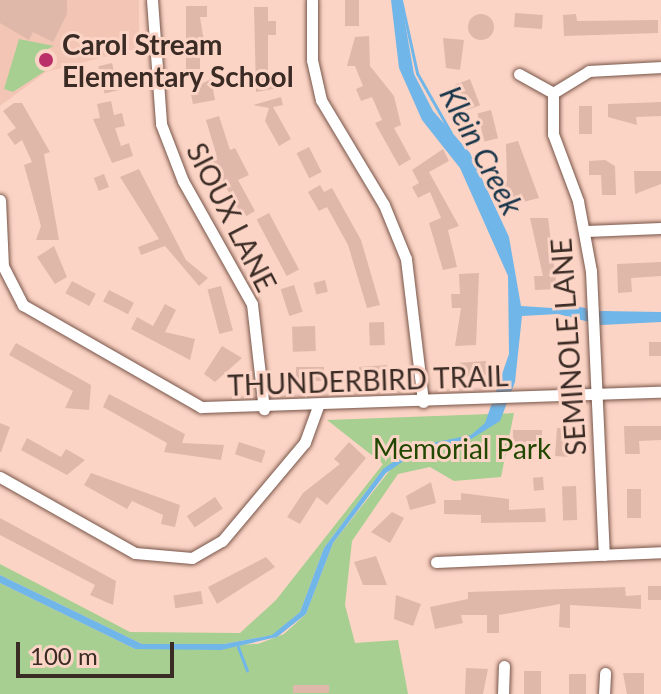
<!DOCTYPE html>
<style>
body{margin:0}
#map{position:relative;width:661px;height:694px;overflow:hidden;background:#fcd4c5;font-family:Lato,sans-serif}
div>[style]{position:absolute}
.built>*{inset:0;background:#f3c5b4}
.green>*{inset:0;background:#a7cf91}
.water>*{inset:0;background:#70b6e9}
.stream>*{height:3px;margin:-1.5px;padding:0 1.5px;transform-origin:1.5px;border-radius:1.5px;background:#70b6e9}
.building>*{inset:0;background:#dfb8aa;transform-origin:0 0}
.round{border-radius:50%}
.roads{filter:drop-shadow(0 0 2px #775549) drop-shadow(0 0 2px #775549)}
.minor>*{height:11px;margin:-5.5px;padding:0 5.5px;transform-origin:5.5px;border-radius:5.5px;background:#fff}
.dots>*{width:22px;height:22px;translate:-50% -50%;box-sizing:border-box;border:4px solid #fcd4c5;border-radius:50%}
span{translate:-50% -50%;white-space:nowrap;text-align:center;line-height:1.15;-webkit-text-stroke:6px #fcd4c5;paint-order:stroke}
.poi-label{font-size:28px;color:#3a2b25;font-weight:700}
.left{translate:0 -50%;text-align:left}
.street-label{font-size:28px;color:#3a2b25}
.park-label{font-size:28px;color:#214700}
.water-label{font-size:30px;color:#16354a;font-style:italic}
.scale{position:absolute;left:16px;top:642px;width:158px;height:36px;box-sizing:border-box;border:4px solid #3a2b25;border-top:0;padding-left:10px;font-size:24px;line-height:28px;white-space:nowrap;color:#3a2b25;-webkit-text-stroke:6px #fcd4c5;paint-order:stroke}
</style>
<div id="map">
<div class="built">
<i style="clip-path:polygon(0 0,139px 0,139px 48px,46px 72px,0 106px)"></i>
</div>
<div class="green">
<i style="clip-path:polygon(19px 39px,54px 46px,41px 52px,45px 71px,13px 92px,4px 89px)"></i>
<i style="clip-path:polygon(514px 413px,501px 477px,454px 481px,430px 467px,398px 474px,352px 541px,345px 605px,355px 643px,398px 640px,408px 694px,0 694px,0 583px,135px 649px,258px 644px,284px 634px,306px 614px,333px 543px,390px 470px,383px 469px,324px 548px,300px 612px,273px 635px,224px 644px,142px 644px,0 575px,0 564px,130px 632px,240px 633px,276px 600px,383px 464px,327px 420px)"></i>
</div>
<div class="water">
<i style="clip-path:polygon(391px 0,401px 0,414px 74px,433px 111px,470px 153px,509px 237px,521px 306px,661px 315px,661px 322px,601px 325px,558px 314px,522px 316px,515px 382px,500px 421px,468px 441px,414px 454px,386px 473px,333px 543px,306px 614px,277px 637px,221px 650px,135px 649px,0 583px,0 575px,142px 644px,224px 644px,272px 635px,300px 612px,324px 548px,383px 469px,417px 446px,471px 435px,485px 423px,509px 354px,508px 276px,460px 168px,422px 120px,399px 68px)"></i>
</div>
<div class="stream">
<i style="left:401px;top:0;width:75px;rotate:77.6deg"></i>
<i style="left:417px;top:73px;width:69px;rotate:60.5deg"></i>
<i style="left:562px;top:305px;width:23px;rotate:10deg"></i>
<i style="left:602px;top:312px;width:59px;rotate:1deg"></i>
<i style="left:238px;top:647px;width:25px;rotate:69deg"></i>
</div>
<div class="building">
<i style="clip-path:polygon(0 0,67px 0,67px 14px,53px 42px,33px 32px,29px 40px,0 23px)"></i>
<i style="left:345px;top:0;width:14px;height:26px"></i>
<i style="clip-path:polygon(186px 6px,207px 6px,207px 17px,200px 17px,206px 53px,200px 53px,200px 69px,186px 69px)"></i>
<i style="clip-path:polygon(254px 7px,268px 7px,268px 21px,276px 21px,276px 35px,268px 35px,268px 76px,276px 74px,279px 88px,256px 92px)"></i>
<i style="left:515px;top:13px;width:28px;height:14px;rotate:4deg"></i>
<i class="round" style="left:468px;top:14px;width:26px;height:26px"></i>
<i style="clip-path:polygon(576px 14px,577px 21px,658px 20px,658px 33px,564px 36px,563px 15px)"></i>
<i style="clip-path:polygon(369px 36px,370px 66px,394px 96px,401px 125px,394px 128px,411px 159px,399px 166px,375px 123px,382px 120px,372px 97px,361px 101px,356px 89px,363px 86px,355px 66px,347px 66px,355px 37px)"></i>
<i style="clip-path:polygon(443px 38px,464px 40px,460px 70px,446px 68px)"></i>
<i style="left:112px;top:63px;width:28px;height:14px;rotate:77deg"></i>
<i style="clip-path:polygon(211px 79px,215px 100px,193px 104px,190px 90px)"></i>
<i style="left:470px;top:79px;width:28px;height:16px;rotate:69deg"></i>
<i style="clip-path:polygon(281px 97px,283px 105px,273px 107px,291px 139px,279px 146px,265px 121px,269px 108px,253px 105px)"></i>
<i style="clip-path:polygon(111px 101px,114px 115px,122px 113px,125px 126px,115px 128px,121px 146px,129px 143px,133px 156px,112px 163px,93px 119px,100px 118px,97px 104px)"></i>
<i style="clip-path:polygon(661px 102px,661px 116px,636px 117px,637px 125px,608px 117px,608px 104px)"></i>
<i style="clip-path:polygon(14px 103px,22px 103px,50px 152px,44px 154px,59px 240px,36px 240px,41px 226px,24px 165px,32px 162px,22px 140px,15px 145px,7px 134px,16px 128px,3px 111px)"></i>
<i style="left:579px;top:106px;width:13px;height:28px"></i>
<i style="left:491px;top:110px;width:29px;height:14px;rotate:76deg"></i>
<i style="clip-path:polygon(219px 116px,230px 150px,235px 148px,249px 175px,238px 180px,255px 211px,243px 218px,211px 160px,217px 157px,206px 120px)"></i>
<i style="clip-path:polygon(518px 141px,539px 198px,515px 204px,499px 184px,507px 182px,506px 144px)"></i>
<i style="left:309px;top:147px;width:28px;height:14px;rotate:63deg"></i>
<i style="clip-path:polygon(443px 149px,449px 161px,429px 172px,459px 226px,448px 230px,457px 267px,443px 270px,429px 223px,441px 218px,430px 192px,418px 198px,412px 187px,419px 183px,412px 170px)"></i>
<i style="clip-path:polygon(605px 160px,615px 166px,616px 195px,602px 195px,601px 175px,589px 175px,589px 161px)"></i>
<i style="clip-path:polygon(139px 169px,186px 260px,208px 278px,199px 286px,165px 246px,141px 255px,138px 247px,159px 239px,120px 177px)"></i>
<i style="clip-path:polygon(634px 171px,661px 171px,661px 184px,635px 194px)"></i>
<i style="left:104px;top:174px;width:14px;height:11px;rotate:69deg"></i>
<i style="clip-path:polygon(320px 185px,324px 192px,332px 188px,361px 240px,380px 305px,367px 308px,348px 245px,327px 207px,319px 211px,308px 192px)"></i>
<i style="left:269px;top:213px;width:64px;height:14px;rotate:62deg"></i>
<i style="clip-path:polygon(530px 218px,548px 218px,557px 289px,535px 290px,534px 276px,543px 276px)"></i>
<i style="clip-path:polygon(54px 246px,67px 277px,55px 284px,37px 257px)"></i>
<i style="clip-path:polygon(661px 262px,661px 276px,631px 278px,632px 292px,618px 293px,617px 264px)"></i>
<i style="clip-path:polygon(479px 273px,476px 345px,455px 346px,461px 308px,452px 308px,451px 294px,460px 294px,459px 274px)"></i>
<i style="left:325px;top:280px;width:12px;height:12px;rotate:76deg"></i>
<i style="left:72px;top:281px;width:27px;height:14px;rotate:28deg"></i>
<i style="left:294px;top:285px;width:28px;height:14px;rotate:72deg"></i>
<i style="left:221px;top:286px;width:46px;height:14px;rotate:75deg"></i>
<i style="left:109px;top:290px;width:28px;height:13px;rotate:27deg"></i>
<i style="clip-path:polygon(165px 304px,176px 310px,165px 332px,195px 339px,190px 360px,131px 329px,137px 317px,153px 326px)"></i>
<i style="left:384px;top:322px;width:23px;height:15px;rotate:88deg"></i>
<i style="left:315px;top:326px;width:25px;height:23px;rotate:88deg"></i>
<i style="left:661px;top:342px;width:14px;height:12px;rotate:90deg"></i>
<i style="clip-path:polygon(16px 343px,91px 385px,89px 410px,65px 408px,73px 391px,9px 355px)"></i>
<i style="clip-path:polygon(222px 346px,242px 358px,215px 382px,204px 374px)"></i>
<i style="left:486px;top:361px;width:14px;height:26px;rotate:86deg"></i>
<i style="left:387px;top:365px;width:14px;height:28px;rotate:86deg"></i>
<i style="left:324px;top:367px;width:14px;height:28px;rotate:90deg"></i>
<i style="clip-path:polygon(109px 394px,185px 434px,182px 443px,224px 445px,221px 460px,164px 452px,167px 443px,103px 407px)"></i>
<i style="clip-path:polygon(0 423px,10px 427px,1px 452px,0 452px)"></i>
<i style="clip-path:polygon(624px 426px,661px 426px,661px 440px,639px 441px,640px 454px,625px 454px)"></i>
<i style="left:557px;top:428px;width:15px;height:28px;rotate:4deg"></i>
<i style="left:542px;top:430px;width:15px;height:29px;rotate:90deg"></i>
<i style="clip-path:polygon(27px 438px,61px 457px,66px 449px,85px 460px,67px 475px,21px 450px)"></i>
<i style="left:239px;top:442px;width:28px;height:13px;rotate:18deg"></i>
<i style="clip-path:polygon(349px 442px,366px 458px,327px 505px,317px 497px,300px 524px,287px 517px,303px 493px,340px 464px,334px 459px)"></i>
<i style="clip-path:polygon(91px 473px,180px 505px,175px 527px,161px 524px,163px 515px,132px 501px,127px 509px,84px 485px)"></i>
<i style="left:543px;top:477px;width:13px;height:10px;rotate:86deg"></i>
<i style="clip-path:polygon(431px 482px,436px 503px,410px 510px,406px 496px)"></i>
<i style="left:576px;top:486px;width:34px;height:14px;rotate:88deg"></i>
<i style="left:627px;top:489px;width:14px;height:29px"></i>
<i style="clip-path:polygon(461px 493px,509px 499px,509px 510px,545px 508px,546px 522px,481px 523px,481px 515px,444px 514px,444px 500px,461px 500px)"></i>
<i style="left:215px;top:497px;width:14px;height:34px;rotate:56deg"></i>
<i style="clip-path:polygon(392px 512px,404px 518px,390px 543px,371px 532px)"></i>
<i style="clip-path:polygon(0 518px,116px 581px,113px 605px,90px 595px,95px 585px,0 535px)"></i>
<i style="clip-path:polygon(376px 556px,387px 585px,363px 585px,354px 562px)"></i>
<i style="clip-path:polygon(266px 557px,275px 567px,217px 604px,208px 587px)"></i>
<i style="left:648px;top:586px;width:13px;height:14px"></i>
<i style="clip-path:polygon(625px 587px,626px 596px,641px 595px,641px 609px,570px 605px,570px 628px,559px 627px,560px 604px,499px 615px,499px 633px,487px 633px,487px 615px,461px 615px,463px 623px,435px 629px,430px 607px,468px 599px,468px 592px)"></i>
<i style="left:201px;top:591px;width:13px;height:28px;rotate:81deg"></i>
<i style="clip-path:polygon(396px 595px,421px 604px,413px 626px,394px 619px)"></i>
<i style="clip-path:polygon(466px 668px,488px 669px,483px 694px,465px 694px)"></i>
<i style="left:524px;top:671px;width:17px;height:23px"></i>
<i style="clip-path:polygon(623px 673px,644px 673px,644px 694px,627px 694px)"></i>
<i style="left:569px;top:674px;width:17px;height:20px"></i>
<i style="left:293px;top:685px;width:36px;height:8px"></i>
</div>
<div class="roads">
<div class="minor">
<i style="left:152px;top:0;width:124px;rotate:85.8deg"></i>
<i style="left:161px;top:124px;width:61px;rotate:68.9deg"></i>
<i style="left:183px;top:181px;width:141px;rotate:60.7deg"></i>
<i style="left:252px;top:304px;width:106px;rotate:83.5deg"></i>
<i style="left:312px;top:0;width:60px;rotate:90deg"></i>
<i style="left:312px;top:60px;width:41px;rotate:77.3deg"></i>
<i style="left:321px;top:100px;width:122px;rotate:59deg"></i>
<i style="left:384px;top:205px;width:58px;rotate:67.8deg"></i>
<i style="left:406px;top:259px;width:144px;rotate:83.2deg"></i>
<i style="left:519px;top:74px;width:39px;rotate:29deg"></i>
<i style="left:553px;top:93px;width:41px;rotate:90deg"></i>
<i style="left:553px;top:134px;width:72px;rotate:69.5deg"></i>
<i style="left:578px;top:201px;width:71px;rotate:79.5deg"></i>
<i style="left:591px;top:271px;width:284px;rotate:87.4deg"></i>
<i style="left:553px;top:93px;width:42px;rotate:-31.4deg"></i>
<i style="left:589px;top:71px;width:72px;rotate:-3.2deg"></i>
<i style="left:0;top:200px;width:66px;rotate:87.4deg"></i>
<i style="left:3px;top:266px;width:44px;rotate:62.9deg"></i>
<i style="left:23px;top:305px;width:205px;rotate:29.8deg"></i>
<i style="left:201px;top:407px;width:460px;rotate:-1.9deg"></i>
<i style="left:586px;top:231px;width:75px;rotate:-2.3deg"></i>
<i style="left:0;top:477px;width:155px;rotate:29.4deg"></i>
<i style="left:135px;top:553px;width:57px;rotate:5deg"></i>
<i style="left:192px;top:558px;width:34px;rotate:-30deg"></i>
<i style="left:222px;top:541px;width:129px;rotate:-50deg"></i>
<i style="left:305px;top:442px;width:38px;rotate:-70deg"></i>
<i style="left:436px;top:562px;width:225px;rotate:-2.5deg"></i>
<i style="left:503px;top:694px;width:28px;rotate:-88deg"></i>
<i style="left:604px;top:694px;width:21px;rotate:-87deg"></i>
</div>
</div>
<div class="dots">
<i style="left:46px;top:60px;background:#ba2f69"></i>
</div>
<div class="poi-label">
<span class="left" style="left:62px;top:60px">Carol Stream<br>Elementary School</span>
</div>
<div class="street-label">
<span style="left:232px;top:217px;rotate:63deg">SIOUX LANE</span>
<span style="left:568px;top:347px;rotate:-94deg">SEMINOLE LANE</span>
<span style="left:368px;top:380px;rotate:-2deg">THUNDERBIRD TRAIL</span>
</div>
<div class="park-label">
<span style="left:462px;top:448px">Memorial Park</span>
</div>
<div class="water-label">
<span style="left:482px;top:150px;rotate:62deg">Klein Creek</span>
</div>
<div class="scale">100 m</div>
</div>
